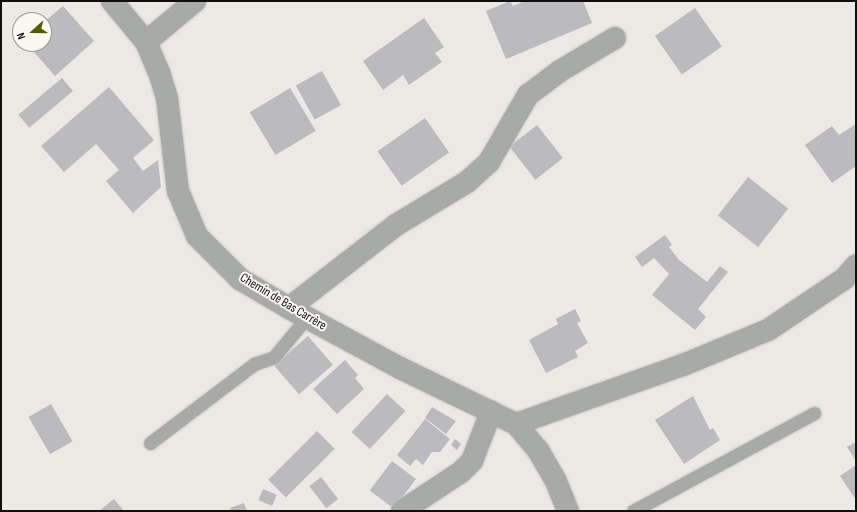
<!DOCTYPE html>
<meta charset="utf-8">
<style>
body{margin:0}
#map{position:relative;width:857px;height:512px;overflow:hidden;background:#ece9e5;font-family:"Sofia Sans Condensed",sans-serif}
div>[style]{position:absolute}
.building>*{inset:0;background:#bababf;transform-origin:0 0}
.roads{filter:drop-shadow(0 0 1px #c9c6c3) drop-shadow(0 0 1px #c9c6c3)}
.lane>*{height:13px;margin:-6.5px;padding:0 6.5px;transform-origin:6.5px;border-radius:6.5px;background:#a8aaa8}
.street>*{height:22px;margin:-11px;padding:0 11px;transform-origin:11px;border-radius:11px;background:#a8aaa8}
span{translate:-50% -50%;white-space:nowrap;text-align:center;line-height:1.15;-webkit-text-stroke:4px #faf7f2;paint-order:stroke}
.street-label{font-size:13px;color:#100f0e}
.frame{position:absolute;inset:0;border:2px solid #100f0e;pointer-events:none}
.north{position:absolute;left:12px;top:12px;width:40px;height:40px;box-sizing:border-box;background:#faf7f2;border:1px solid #9c9a97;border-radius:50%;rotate:249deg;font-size:11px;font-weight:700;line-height:16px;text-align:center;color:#100f0e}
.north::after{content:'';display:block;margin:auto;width:14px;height:18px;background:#515e00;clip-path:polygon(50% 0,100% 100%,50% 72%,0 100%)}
</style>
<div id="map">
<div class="building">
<i style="clip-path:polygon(510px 1px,513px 6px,524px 1px,583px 1px,592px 23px,506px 59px,486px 11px)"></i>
<i style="clip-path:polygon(63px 6px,94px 41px,55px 76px,27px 44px,44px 44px,44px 22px)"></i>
<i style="left:695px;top:8px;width:47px;height:49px;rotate:55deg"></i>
<i style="clip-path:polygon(424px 18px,444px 47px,435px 53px,442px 62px,409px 85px,403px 75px,383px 90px,363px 61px)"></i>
<i style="left:322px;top:71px;width:39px;height:30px;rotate:61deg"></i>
<i style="left:62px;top:78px;width:17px;height:57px;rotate:50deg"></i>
<i style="clip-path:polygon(109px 87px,154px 140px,133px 158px,143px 171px,158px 160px,161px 187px,133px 213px,106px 181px,119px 170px,96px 144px,64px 172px,41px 146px)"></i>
<i style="left:290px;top:88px;width:50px;height:47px;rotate:59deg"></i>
<i style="left:425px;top:118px;width:42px;height:58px;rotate:55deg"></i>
<i style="clip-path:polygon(856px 124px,856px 166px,832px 183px,805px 145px,832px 126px,839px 135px)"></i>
<i style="left:537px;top:125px;width:42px;height:35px;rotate:52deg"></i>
<i style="left:748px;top:177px;width:51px;height:49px;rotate:38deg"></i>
<i style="clip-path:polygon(665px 235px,672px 245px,669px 247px,679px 260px,707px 282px,720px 266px,728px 272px,698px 309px,706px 317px,695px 330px,652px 295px,669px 274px,654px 258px,642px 267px,635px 257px)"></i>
<i style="clip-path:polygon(575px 309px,581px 321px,577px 323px,588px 343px,575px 351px,578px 357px,546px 373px,529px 340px,558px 324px,556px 319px)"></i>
<i style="left:308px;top:336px;width:38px;height:45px;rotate:49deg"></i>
<i style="clip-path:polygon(345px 360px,358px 375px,355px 378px,364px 389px,337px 414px,313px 389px)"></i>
<i style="left:387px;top:394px;width:25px;height:52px;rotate:43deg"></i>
<i style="clip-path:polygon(693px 396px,710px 430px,713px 428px,720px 440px,684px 464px,655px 420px)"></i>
<i style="left:51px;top:404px;width:43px;height:26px;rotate:60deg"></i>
<i style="clip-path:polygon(432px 407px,456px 421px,446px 434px,425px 418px)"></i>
<i style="clip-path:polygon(425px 419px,450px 439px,440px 452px,432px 452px,423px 465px,416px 459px,410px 466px,397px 455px)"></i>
<i style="left:317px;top:431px;width:25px;height:69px;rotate:45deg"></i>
<i style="clip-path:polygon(455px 439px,461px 444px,457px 450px,451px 445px)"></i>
<i style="clip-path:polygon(856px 442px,856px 461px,847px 447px)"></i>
<i style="left:392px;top:461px;width:30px;height:37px;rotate:37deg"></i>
<i style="clip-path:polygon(856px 465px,856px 500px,840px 476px)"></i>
<i style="left:321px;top:477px;width:28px;height:15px;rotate:52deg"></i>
<i style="left:263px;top:489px;width:15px;height:12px;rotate:23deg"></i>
<i style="clip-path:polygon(114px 499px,124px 511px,99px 511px)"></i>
<i style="clip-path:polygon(244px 503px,247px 511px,231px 511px,230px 508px)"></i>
</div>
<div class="roads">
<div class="lane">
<i style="left:150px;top:443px;width:131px;rotate:-37.2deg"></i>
<i style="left:254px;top:364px;width:21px;rotate:-19deg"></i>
<i style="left:274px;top:357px;width:52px;rotate:-50.5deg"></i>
<i style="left:633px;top:511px;width:206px;rotate:-28.4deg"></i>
</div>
<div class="street">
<i style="left:112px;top:1px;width:53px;rotate:50.3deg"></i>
<i style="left:146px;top:42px;width:33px;rotate:67deg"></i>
<i style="left:159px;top:72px;width:27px;rotate:73deg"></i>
<i style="left:167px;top:98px;width:94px;rotate:83.3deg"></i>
<i style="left:178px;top:191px;width:49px;rotate:67.1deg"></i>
<i style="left:197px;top:236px;width:61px;rotate:45deg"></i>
<i style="left:240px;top:279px;width:57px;rotate:30.6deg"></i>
<i style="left:289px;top:308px;width:126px;rotate:28.4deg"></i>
<i style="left:400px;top:368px;width:129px;rotate:25.8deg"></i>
<i style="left:516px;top:424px;width:34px;rotate:50deg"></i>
<i style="left:538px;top:450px;width:34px;rotate:60deg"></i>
<i style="left:555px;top:479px;width:35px;rotate:68deg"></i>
<i style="left:146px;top:42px;width:64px;rotate:-39.9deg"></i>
<i style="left:289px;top:308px;width:135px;rotate:-37.8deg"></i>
<i style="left:396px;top:225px;width:83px;rotate:-31.2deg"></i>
<i style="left:467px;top:182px;width:30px;rotate:-42deg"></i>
<i style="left:489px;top:162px;width:78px;rotate:-59.8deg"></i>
<i style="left:528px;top:95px;width:40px;rotate:-37deg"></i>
<i style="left:560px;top:71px;width:64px;rotate:-31deg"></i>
<i style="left:516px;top:424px;width:177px;rotate:-19.5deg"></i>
<i style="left:683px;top:365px;width:92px;rotate:-22.4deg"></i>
<i style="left:768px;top:330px;width:92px;rotate:-33.9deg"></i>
<i style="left:844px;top:279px;width:18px;rotate:-49deg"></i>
<i style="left:402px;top:511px;width:71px;rotate:-33.5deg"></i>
<i style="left:461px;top:472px;width:16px;rotate:-45deg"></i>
<i style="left:472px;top:461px;width:53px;rotate:-68.8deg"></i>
</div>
</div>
<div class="street-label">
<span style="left:283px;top:302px;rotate:31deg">Chemin de Bas Carrère</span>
</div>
<div class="frame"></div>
<div class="north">N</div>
</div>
